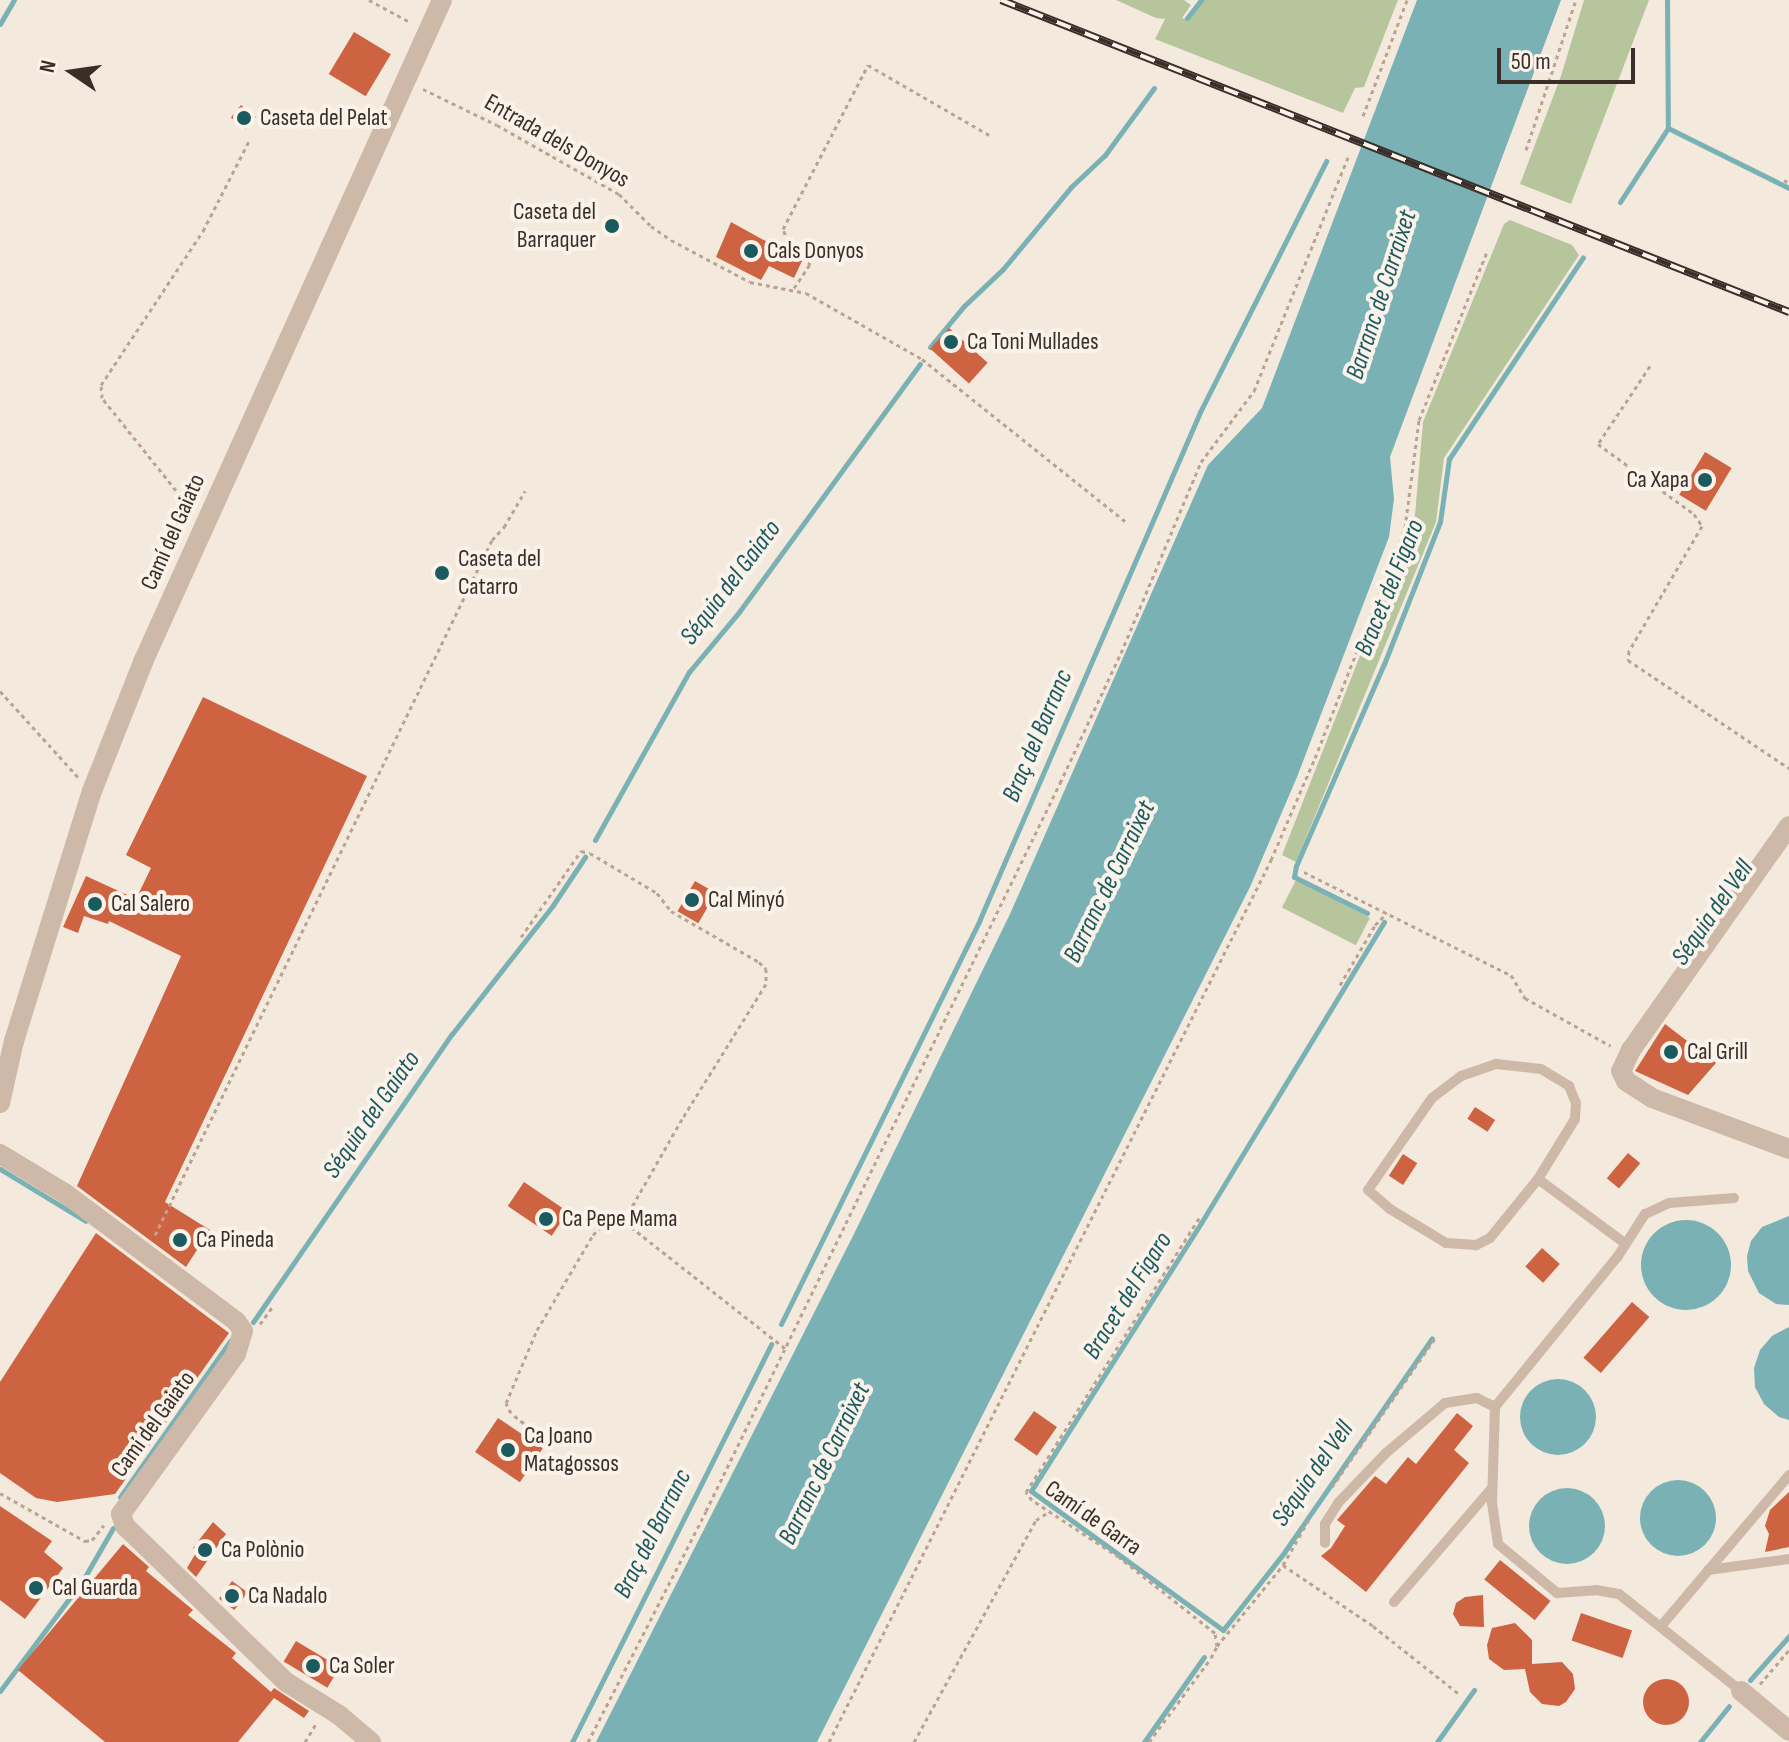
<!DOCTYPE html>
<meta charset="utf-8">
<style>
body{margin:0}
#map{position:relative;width:1789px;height:1742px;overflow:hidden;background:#f4e9dd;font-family:"Sofia Sans Condensed",sans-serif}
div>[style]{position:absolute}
.green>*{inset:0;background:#b7c59c;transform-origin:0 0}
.water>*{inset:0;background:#7ab1b4}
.round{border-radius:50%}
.stream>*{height:5px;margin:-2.5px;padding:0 2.5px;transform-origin:2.5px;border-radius:2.5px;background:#7ab1b4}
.building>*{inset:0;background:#ce6341;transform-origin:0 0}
.path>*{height:3px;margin-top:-1.5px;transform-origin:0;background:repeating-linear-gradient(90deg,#baa392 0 4px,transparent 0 8px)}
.service>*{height:10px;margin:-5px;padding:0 5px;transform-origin:5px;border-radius:5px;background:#ceb9a8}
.minor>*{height:20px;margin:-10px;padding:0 10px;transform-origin:10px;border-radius:10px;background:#ceb9a8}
.rail>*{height:8px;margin-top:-4px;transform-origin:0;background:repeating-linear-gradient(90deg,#fbf3ea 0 15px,#3a2e29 0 30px);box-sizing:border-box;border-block:2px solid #3a2e29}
.dots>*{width:22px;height:22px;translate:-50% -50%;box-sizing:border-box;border:4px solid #fbf3ea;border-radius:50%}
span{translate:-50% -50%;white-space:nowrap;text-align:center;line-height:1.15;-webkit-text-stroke:8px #fbf3ea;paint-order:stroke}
.poi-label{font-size:24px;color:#3a2e29}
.left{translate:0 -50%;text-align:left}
.right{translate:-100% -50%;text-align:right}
.street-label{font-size:24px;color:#3a2e29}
.water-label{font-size:26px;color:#1b5a5f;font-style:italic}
.north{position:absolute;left:32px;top:32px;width:80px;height:80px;-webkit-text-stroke:6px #fbf3ea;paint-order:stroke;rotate:283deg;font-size:22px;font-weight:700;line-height:32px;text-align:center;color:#3a2e29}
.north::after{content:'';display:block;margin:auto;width:28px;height:36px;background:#3a2e29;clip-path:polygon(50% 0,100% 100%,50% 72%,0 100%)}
.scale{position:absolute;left:1497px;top:48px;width:138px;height:36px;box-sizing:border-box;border:4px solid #3a2e29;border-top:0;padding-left:10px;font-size:24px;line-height:28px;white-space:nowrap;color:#3a2e29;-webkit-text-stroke:6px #fbf3ea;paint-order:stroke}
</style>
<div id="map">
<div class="green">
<i style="clip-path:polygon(1116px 0,1184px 0,1191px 5px,1182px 18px,1188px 20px,1204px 0,1398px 0,1364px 87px,1355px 88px,1343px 113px,1155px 39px,1165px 19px,1156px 18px)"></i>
<i style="clip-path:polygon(1584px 0,1649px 0,1571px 204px,1520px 184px,1561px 76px)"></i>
<i style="clip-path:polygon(1510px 220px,1572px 245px,1579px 255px,1444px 458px,1436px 522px,1296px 862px,1282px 855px,1415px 515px,1423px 422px,1504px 224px)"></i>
<i style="left:1296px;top:880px;width:83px;height:31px;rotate:27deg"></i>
</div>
<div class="water">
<i style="clip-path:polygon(1417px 0,1561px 0,1390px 457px,1394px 499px,1389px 537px,1297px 777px,1250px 887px,817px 1742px,596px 1742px,854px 1234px,1010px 914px,1208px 465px,1262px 408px)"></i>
<i style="clip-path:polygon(1789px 1216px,1789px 1305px,1776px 1304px,1759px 1293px,1748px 1271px,1747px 1256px,1751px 1241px,1762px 1227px)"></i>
<i class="round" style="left:1641px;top:1220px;width:90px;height:90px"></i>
<i style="clip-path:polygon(1789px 1327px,1789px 1420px,1779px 1417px,1764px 1404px,1755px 1387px,1754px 1368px,1760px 1350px,1772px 1336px)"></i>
<i class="round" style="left:1520px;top:1379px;width:76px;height:76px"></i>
<i class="round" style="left:1640px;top:1480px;width:76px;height:76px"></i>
<i class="round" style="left:1529px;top:1488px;width:76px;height:76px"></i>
</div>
<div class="stream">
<i style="left:1667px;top:0;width:128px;rotate:89.6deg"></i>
<i style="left:1187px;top:18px;width:23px;rotate:-52deg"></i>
<i style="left:0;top:24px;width:28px;rotate:-60deg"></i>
<i style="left:1668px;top:128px;width:135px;rotate:26.4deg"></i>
<i style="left:1620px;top:202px;width:88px;rotate:-57deg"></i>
<i style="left:930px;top:347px;width:53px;rotate:-50.3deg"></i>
<i style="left:964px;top:306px;width:54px;rotate:-43.5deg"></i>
<i style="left:1003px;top:269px;width:107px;rotate:-50.3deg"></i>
<i style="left:1071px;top:187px;width:47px;rotate:-43.3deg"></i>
<i style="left:1105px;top:155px;width:83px;rotate:-53.8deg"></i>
<i style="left:595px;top:840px;width:193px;rotate:-60.8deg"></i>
<i style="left:689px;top:672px;width:78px;rotate:-50.2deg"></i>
<i style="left:739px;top:612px;width:307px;rotate:-53.9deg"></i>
<i style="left:1367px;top:913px;width:81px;rotate:-153.7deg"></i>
<i style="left:1294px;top:877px;width:11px;rotate:-80deg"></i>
<i style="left:1296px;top:866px;width:220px;rotate:-66.5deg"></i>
<i style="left:1384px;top:664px;width:153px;rotate:-68.5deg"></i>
<i style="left:1440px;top:522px;width:64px;rotate:-81.9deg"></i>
<i style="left:1449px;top:459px;width:242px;rotate:-56.4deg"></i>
<i style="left:1384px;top:922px;width:352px;rotate:121.3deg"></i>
<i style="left:1201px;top:1223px;width:317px;rotate:122.4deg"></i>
<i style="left:1031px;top:1491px;width:237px;rotate:35.9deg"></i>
<i style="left:1223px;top:1630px;width:97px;rotate:-51.7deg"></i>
<i style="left:1283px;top:1554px;width:262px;rotate:-55.4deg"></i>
<i style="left:0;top:1169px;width:100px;rotate:31.2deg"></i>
<i style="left:253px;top:1322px;width:350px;rotate:-55.4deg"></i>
<i style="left:452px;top:1034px;width:164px;rotate:-51.9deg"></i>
<i style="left:553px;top:905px;width:58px;rotate:-56.3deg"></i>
<i style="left:781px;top:1324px;width:451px;rotate:-63.8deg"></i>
<i style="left:980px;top:919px;width:553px;rotate:-66.54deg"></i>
<i style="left:1200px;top:412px;width:281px;rotate:-63.3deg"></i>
<i style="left:120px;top:1497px;width:191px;rotate:-54.8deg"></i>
<i style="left:1750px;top:1680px;width:59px;rotate:-48.4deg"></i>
<i style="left:0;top:1691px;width:139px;rotate:-53.2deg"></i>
<i style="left:83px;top:1580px;width:60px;rotate:-60deg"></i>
<i style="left:572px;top:1742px;width:445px;rotate:-63.4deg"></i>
<i style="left:1144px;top:1742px;width:104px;rotate:-54.8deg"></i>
<i style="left:1437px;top:1742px;width:64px;rotate:-54.6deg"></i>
<i style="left:1700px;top:1742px;width:46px;rotate:-51.1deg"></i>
</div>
<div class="building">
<i style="left:354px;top:32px;width:43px;height:49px;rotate:31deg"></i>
<i style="left:241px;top:105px;width:19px;height:16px;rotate:39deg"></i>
<i style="clip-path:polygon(731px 222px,802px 261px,794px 278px,769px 266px,761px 280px,716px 257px)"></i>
<i style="left:949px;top:328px;width:52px;height:28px;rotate:42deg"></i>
<i style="left:1705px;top:452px;width:31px;height:50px;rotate:31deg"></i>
<i style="clip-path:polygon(203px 697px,367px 776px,165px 1202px,210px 1230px,186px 1267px,77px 1186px,181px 956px,109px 921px,108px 924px,84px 916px,78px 933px,63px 927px,86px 876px,136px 899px,151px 868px,126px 855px)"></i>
<i style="left:695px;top:881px;width:24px;height:35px;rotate:30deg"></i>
<i style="clip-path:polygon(1665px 1024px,1716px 1063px,1688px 1095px,1635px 1071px)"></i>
<i style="left:1475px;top:1107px;width:24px;height:14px;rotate:33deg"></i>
<i style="left:1628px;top:1153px;width:16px;height:33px;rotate:40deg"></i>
<i style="left:1403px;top:1154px;width:17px;height:26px;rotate:33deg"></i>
<i style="left:524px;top:1182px;width:53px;height:29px;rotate:34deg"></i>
<i style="clip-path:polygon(96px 1233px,229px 1333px,115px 1494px,57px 1502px,36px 1498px,0 1473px,0 1382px)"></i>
<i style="left:1542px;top:1248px;width:24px;height:25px;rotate:42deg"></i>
<i style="left:1632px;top:1302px;width:23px;height:74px;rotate:41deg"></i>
<i style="left:1034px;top:1411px;width:28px;height:35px;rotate:35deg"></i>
<i style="clip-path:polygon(1457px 1413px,1473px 1426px,1454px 1450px,1469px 1463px,1366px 1592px,1321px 1556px,1331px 1548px,1345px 1526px,1337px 1520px,1375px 1476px,1386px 1484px,1408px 1457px,1416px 1464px)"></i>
<i style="left:498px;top:1418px;width:54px;height:41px;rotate:34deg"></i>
<i style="clip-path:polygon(1789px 1492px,1789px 1547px,1765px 1552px,1769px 1534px,1765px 1526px,1770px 1510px)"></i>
<i style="clip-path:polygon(0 1506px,52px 1541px,44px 1552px,63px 1568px,25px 1619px,0 1600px)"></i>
<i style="clip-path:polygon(213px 1522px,226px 1534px,196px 1577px,187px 1568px,197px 1551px,193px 1548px)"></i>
<i style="clip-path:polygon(123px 1544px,149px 1567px,146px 1571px,193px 1610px,188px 1615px,236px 1653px,232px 1658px,271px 1692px,274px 1688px,309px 1711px,304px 1718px,274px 1698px,238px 1742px,105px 1742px,18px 1670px)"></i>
<i style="left:1500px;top:1560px;width:65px;height:25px;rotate:39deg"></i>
<i style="left:232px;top:1581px;width:19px;height:22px;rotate:36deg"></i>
<i style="clip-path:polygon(1483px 1595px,1484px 1627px,1460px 1626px,1453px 1614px,1456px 1603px,1465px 1597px)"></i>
<i style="left:1581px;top:1613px;width:54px;height:29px;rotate:19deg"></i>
<i style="clip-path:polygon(1515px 1623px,1532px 1640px,1532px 1664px,1562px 1662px,1573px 1674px,1575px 1689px,1566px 1702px,1559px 1706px,1542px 1704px,1530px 1692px,1525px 1669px,1504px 1670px,1489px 1659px,1487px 1645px,1492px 1628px)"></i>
<i style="left:296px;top:1641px;width:51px;height:24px;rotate:31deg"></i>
<i class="round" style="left:1643px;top:1679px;width:46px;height:46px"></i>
</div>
<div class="path">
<i style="left:369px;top:0;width:47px;rotate:28.2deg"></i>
<i style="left:423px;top:89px;width:82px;rotate:25.9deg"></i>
<i style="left:497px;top:125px;width:140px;rotate:29.5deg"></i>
<i style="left:619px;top:194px;width:45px;rotate:45deg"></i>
<i style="left:651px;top:226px;width:24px;rotate:35deg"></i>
<i style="left:671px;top:240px;width:89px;rotate:28deg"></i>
<i style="left:750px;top:282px;width:57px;rotate:11.1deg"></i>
<i style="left:806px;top:293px;width:133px;rotate:29.6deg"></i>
<i style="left:922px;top:359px;width:260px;rotate:38.6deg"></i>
<i style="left:1363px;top:116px;width:124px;rotate:-69.2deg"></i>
<i style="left:1526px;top:150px;width:158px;rotate:-71.6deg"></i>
<i style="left:1784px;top:180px;width:6px;rotate:31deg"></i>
<i style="left:794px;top:288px;width:27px;rotate:-56deg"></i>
<i style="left:809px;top:266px;width:9px;rotate:-84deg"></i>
<i style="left:810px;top:257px;width:27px;rotate:-146deg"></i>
<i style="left:788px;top:242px;width:14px;rotate:-111deg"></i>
<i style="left:783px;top:229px;width:185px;rotate:-62.6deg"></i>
<i style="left:868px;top:65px;width:140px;rotate:30deg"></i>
<i style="left:1650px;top:366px;width:94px;rotate:123.7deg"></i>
<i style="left:1598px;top:444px;width:119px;rotate:36.1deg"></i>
<i style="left:1694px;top:514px;width:14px;rotate:56deg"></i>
<i style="left:1702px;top:526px;width:145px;rotate:120.3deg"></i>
<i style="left:1629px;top:651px;width:9px;rotate:96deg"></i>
<i style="left:1628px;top:660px;width:194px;rotate:33.9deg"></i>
<i style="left:191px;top:509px;width:142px;rotate:-128.7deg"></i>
<i style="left:102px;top:398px;width:13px;rotate:-94deg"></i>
<i style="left:101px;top:385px;width:185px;rotate:-56.5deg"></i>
<i style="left:203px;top:231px;width:103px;rotate:-62.9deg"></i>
<i style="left:0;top:691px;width:116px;rotate:47.8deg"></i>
<i style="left:1304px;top:872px;width:231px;rotate:26.5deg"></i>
<i style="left:1511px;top:975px;width:27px;rotate:59deg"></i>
<i style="left:1525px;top:998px;width:98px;rotate:29.2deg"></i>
<i style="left:521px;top:937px;width:105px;rotate:-55.1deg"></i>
<i style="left:581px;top:851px;width:9px;rotate:13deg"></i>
<i style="left:590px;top:853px;width:78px;rotate:30.8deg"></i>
<i style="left:657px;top:893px;width:23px;rotate:52deg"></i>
<i style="left:671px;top:911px;width:102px;rotate:30.1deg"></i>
<i style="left:759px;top:962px;width:10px;rotate:45deg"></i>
<i style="left:766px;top:969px;width:15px;rotate:90deg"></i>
<i style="left:766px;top:984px;width:159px;rotate:121.9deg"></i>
<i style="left:682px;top:1119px;width:105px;rotate:119.7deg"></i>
<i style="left:630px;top:1210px;width:10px;rotate:101deg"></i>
<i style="left:628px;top:1220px;width:8px;rotate:67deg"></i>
<i style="left:631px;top:1227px;width:196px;rotate:38.2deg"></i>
<i style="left:1340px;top:985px;width:69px;rotate:-59.7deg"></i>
<i style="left:1375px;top:925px;width:17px;rotate:-45deg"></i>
<i style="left:155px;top:1235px;width:772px;rotate:-64.13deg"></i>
<i style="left:492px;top:540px;width:18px;rotate:-47deg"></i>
<i style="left:504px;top:527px;width:42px;rotate:-59.7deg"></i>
<i style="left:260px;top:1324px;width:22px;rotate:-54deg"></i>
<i style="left:530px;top:1428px;width:24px;rotate:-142deg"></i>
<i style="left:511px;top:1413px;width:11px;rotate:-117deg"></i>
<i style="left:506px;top:1403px;width:79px;rotate:-67deg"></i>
<i style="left:537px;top:1330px;width:110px;rotate:-59.5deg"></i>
<i style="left:593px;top:1235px;width:21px;rotate:-47deg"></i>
<i style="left:607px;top:1220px;width:21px"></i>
<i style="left:1332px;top:1487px;width:181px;rotate:-55.3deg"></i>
<i style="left:0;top:1493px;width:98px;rotate:29.5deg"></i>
<i style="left:85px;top:1541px;width:7px;rotate:-8deg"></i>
<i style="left:92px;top:1540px;width:19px;rotate:-51deg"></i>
<i style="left:1283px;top:1565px;width:56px;rotate:-60.3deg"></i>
<i style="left:1217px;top:1646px;width:104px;rotate:-50.8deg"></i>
<i style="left:1283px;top:1565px;width:109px;rotate:34.1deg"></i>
<i style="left:1373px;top:1626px;width:110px;rotate:38.3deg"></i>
<i style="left:1760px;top:1684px;width:45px;rotate:-49.5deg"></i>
<i style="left:305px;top:1742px;width:21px;rotate:-59deg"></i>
<i style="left:588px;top:1742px;width:259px;rotate:-62.9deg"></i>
<i style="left:706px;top:1511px;width:810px;rotate:-64.07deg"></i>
<i style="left:1060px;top:783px;width:144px;rotate:-64.9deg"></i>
<i style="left:1121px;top:653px;width:207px;rotate:-67.3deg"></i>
<i style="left:1201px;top:462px;width:89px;rotate:-53.3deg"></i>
<i style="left:1254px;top:391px;width:252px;rotate:-68.1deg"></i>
<i style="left:829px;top:1742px;width:987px;rotate:-63.38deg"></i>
<i style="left:1271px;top:860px;width:111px;rotate:-66.7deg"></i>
<i style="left:1315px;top:758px;width:247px;rotate:-68.6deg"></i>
<i style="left:1405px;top:528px;width:109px;rotate:-82.6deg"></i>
<i style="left:1419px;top:420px;width:184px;rotate:-68deg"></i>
<i style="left:914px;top:1742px;width:253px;rotate:-61.2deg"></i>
<i style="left:1036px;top:1520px;width:15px;rotate:-32deg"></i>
<i style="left:1149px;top:1742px;width:104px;rotate:-53.6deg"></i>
<i style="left:1211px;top:1658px;width:13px;rotate:-63deg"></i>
<i style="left:1217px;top:1646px;width:13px;rotate:-99deg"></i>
<i style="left:1215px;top:1633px;width:122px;rotate:-141.6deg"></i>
<i style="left:1119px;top:1557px;width:104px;rotate:-146.8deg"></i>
<i style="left:1032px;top:1500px;width:10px;rotate:-127deg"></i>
<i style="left:1026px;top:1492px;width:324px;rotate:-57.7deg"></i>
</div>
<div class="service">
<i style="left:1496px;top:1064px;width:45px;rotate:6.3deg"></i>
<i style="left:1541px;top:1069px;width:33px;rotate:31deg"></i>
<i style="left:1569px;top:1086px;width:18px;rotate:68deg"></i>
<i style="left:1576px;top:1103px;width:16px;rotate:94deg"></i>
<i style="left:1575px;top:1119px;width:70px;rotate:121.7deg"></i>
<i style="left:1538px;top:1179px;width:76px;rotate:129.1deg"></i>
<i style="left:1490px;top:1238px;width:16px;rotate:153deg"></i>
<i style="left:1476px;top:1245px;width:30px;rotate:-176deg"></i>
<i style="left:1446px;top:1243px;width:66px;rotate:-148.7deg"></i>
<i style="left:1390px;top:1209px;width:29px;rotate:-139deg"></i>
<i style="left:1368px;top:1190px;width:112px;rotate:-55.2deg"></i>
<i style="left:1432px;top:1098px;width:36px;rotate:-37deg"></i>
<i style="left:1461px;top:1076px;width:37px;rotate:-19deg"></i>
<i style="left:1538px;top:1179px;width:109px;rotate:36.5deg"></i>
<i style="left:1734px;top:1198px;width:65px;rotate:175.6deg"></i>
<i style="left:1669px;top:1203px;width:26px;rotate:155deg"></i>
<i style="left:1645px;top:1214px;width:50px;rotate:122.7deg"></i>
<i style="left:1618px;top:1256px;width:195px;rotate:129.2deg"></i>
<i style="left:1495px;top:1407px;width:96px;rotate:91.8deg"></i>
<i style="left:1492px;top:1503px;width:41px;rotate:81.7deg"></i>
<i style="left:1498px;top:1544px;width:77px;rotate:39.7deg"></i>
<i style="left:1557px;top:1593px;width:39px;rotate:-4deg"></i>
<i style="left:1596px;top:1590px;width:23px;rotate:10deg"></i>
<i style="left:1619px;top:1594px;width:156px;rotate:38.5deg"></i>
<i style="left:1325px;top:1543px;width:19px;rotate:-90deg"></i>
<i style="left:1325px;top:1524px;width:25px;rotate:-58deg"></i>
<i style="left:1338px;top:1503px;width:69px;rotate:-46.2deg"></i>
<i style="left:1386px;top:1453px;width:77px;rotate:-40.3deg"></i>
<i style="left:1445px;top:1403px;width:32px;rotate:-9deg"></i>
<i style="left:1477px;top:1398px;width:20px;rotate:27deg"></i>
<i style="left:1708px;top:1570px;width:82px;rotate:-7.7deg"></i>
<i style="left:1394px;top:1602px;width:150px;rotate:-49.3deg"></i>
<i style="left:1662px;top:1625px;width:197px;rotate:-49.7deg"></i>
</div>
<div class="minor">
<i style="left:1789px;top:826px;width:274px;rotate:125.2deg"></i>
<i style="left:1631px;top:1050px;width:23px;rotate:115deg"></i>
<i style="left:1621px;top:1071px;width:11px;rotate:63deg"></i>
<i style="left:1626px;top:1081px;width:31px;rotate:33deg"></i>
<i style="left:1652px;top:1098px;width:146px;rotate:20.4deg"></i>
<i style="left:0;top:1103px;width:64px;rotate:-77.3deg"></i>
<i style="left:14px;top:1041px;width:262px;rotate:-72.7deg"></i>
<i style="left:92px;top:791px;width:139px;rotate:-68.4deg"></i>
<i style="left:143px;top:662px;width:726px;rotate:-65.69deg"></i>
<i style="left:0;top:1154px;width:77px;rotate:31.2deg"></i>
<i style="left:66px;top:1194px;width:212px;rotate:36.8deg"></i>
<i style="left:236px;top:1321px;width:12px;rotate:55deg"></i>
<i style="left:243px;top:1331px;width:24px;rotate:107deg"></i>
<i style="left:236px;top:1354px;width:197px;rotate:125.7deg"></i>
<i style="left:121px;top:1514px;width:13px;rotate:72deg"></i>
<i style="left:125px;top:1526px;width:224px;rotate:44.1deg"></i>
<i style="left:286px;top:1682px;width:62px;rotate:31.9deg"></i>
<i style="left:339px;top:1715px;width:42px;rotate:40.2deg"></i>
<i style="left:1741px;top:1691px;width:62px;rotate:39.8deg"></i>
</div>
<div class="rail">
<i style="left:1001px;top:0;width:848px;rotate:21.6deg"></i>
</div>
<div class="dots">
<i style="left:244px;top:118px;background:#1b5a5f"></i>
<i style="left:612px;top:226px;background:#1b5a5f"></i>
<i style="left:751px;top:251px;background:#1b5a5f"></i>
<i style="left:951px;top:342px;background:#1b5a5f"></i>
<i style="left:1705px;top:480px;background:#1b5a5f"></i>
<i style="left:442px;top:573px;background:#1b5a5f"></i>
<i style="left:692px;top:900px;background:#1b5a5f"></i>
<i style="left:95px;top:904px;background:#1b5a5f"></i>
<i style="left:1671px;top:1052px;background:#1b5a5f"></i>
<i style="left:546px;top:1219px;background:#1b5a5f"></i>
<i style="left:180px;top:1240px;background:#1b5a5f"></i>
<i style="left:508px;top:1450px;background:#1b5a5f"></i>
<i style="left:205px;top:1550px;background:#1b5a5f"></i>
<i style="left:36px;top:1588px;background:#1b5a5f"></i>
<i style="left:232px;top:1596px;background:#1b5a5f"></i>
<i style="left:313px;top:1666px;background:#1b5a5f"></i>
</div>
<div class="poi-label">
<span class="left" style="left:260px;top:118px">Caseta del Pelat</span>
<span class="right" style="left:596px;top:226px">Caseta del<br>Barraquer</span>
<span class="left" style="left:767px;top:251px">Cals Donyos</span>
<span class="left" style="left:967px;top:342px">Ca Toni Mullades</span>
<span class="right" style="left:1689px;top:480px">Ca Xapa</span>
<span class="left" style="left:458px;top:573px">Caseta del<br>Catarro</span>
<span class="left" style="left:708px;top:900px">Cal Minyó</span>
<span class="left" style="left:111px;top:904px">Cal Salero</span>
<span class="left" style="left:1687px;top:1052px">Cal Grill</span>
<span class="left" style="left:562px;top:1219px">Ca Pepe Mama</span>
<span class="left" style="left:196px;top:1240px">Ca Pineda</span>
<span class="left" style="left:524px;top:1450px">Ca Joano<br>Matagossos</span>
<span class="left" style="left:221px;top:1550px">Ca Polònio</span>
<span class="left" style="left:52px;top:1588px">Cal Guarda</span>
<span class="left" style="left:248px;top:1596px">Ca Nadalo</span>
<span class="left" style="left:329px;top:1666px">Ca Soler</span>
</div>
<div class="street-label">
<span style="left:557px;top:141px;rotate:30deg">Entrada dels Donyos</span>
<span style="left:173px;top:532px;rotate:-66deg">Camí del Gaiato</span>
<span style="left:153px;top:1424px;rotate:-54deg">Camí del Gaiato</span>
<span style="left:1093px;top:1518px;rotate:35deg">Camí de Garra</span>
</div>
<div class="water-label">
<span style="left:1382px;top:295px;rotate:-72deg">Barranc de Carraixet</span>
<span style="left:731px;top:583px;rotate:-53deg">Séquia del Gaiato</span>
<span style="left:1390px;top:588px;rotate:-68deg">Bracet del Figaro</span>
<span style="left:1038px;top:736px;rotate:-67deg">Braç del Barranc</span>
<span style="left:1110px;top:882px;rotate:-64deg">Barranc de Carraixet</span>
<span style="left:1713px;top:913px;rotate:-55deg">Séquia del Vell</span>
<span style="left:372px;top:1115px;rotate:-55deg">Séquia del Gaiato</span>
<span style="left:1128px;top:1296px;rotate:-58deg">Bracet del Figaro</span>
<span style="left:825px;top:1464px;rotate:-64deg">Barranc de Carraixet</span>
<span style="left:1313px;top:1474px;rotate:-55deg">Séquia del Vell</span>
<span style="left:653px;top:1534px;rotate:-63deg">Braç del Barranc</span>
</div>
<div class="north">N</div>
<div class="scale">50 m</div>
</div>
